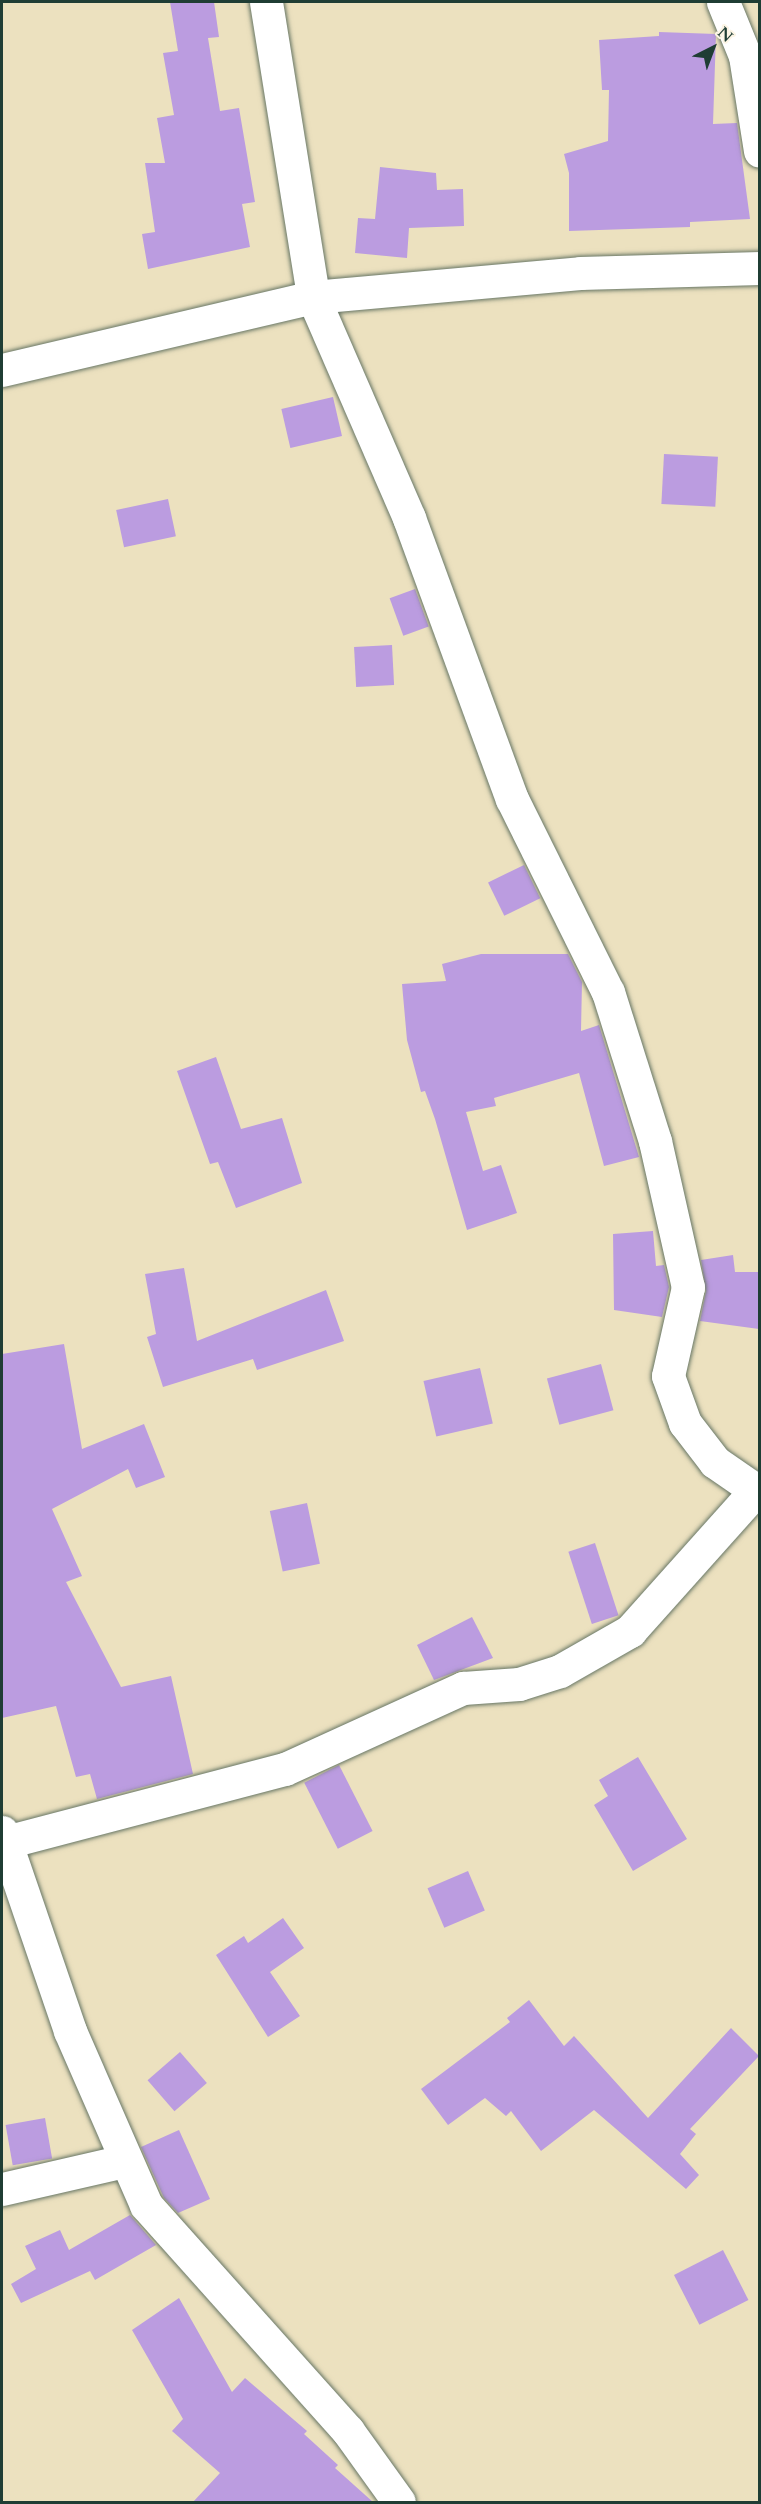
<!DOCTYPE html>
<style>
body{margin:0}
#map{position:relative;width:761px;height:2504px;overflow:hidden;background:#ece1bf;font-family:Cardo,serif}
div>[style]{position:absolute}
.building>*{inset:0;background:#bb9ce0;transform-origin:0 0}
.roads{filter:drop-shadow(0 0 2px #677665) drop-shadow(0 0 2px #677665)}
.minor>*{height:33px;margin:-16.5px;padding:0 16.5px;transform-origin:16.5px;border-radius:16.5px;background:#fff}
span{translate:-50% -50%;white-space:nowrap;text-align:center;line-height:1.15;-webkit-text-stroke:6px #fcf5e5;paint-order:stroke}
.frame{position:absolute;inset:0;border:3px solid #1f3d34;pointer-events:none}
.north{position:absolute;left:683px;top:18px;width:60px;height:60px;-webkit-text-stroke:4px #fcf5e5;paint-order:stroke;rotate:42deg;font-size:16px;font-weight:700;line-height:24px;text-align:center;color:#1f3d34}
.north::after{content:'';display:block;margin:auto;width:21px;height:27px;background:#1f3d34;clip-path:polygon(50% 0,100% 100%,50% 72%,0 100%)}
</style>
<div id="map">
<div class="building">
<i style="clip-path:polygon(170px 2px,214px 2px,219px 37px,208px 38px,220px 111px,239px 108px,255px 202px,242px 204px,250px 247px,148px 269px,142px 234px,155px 232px,145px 163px,165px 163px,157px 118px,174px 115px,163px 53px,178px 51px)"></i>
<i style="clip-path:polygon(659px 32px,716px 34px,713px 124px,737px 123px,750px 219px,690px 222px,690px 227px,569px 231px,569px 173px,564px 154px,608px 141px,609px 90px,602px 90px,599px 40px,659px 36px)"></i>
<i style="clip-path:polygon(380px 167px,436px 173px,437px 190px,463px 189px,464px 226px,409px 228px,407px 258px,355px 253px,358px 218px,375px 219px)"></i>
<i style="left:333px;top:397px;width:40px;height:53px;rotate:77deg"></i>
<i style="left:664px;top:454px;width:54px;height:50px;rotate:3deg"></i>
<i style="left:168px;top:499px;width:38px;height:53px;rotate:78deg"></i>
<i style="left:415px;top:589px;width:40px;height:27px;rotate:70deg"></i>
<i style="left:392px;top:645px;width:40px;height:38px;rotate:87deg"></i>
<i style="left:524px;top:865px;width:37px;height:40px;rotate:64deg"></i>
<i style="clip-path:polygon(481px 954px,568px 954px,582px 982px,581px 1031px,599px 1025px,639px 1157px,604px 1166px,579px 1073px,494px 1098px,496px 1106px,466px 1112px,483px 1171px,501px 1165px,517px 1213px,467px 1230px,435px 1119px,425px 1091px,421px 1092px,407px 1040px,402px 984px,446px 981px,442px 964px)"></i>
<i style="clip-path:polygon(216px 1057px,241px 1129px,282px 1118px,302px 1183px,236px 1208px,218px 1162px,210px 1164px,177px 1071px)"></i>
<i style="clip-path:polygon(653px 1231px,656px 1266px,664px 1265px,669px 1287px,662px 1317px,614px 1310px,613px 1234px)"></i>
<i style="clip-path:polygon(733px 1255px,735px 1272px,759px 1272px,759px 1329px,700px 1321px,706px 1291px,701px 1260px)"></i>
<i style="clip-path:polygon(184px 1268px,197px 1341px,326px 1290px,344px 1341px,257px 1370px,253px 1359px,163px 1387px,147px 1337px,156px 1334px,145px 1274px)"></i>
<i style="clip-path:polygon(64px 1344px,82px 1449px,144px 1424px,165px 1477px,136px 1488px,128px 1469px,52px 1509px,82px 1576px,66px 1582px,121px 1687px,171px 1676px,193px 1774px,97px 1799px,90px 1774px,76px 1777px,56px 1706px,2px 1718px,2px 1354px)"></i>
<i style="left:601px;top:1364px;width:48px;height:56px;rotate:75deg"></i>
<i style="left:480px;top:1368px;width:57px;height:58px;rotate:77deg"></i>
<i style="left:307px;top:1503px;width:62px;height:38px;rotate:78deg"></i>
<i style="left:595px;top:1543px;width:76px;height:28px;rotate:72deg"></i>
<i style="clip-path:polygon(472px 1617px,493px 1658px,434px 1680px,417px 1645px)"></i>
<i style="clip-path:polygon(638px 1757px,687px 1839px,633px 1871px,594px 1805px,608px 1796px,599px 1780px)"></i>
<i style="left:339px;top:1765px;width:74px;height:39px;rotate:63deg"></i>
<i style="left:468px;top:1871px;width:43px;height:44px;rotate:67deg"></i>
<i style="clip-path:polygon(283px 1918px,304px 1948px,270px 1972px,300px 2016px,268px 2037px,216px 1955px,244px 1936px,248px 1943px)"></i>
<i style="clip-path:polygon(529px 2000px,564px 2046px,574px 2036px,648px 2118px,731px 2028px,759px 2056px,690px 2129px,696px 2134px,680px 2154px,699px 2175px,686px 2189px,594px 2110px,541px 2151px,511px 2111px,506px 2116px,485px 2098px,448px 2125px,421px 2089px,510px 2022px,507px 2018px)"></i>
<i style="left:180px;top:2052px;width:41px;height:43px;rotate:49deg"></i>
<i style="left:45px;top:2118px;width:41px;height:40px;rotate:80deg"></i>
<i style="clip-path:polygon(179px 2130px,210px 2199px,178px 2213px,164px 2198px,141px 2147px)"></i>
<i style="clip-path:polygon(130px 2215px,156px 2245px,95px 2280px,90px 2271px,21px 2303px,11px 2284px,36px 2269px,25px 2246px,60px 2230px,69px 2250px)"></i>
<i style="left:723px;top:2250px;width:56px;height:55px;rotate:63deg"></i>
<i style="clip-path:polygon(179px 2298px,232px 2392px,245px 2378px,307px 2431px,304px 2434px,338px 2465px,335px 2468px,373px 2502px,193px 2502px,220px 2473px,172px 2431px,183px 2419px,132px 2330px)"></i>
</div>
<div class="roads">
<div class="minor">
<i style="left:266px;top:2px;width:299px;rotate:80.9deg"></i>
<i style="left:313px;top:297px;width:241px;rotate:66.5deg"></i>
<i style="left:409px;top:518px;width:299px;rotate:69.9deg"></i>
<i style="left:512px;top:799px;width:216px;rotate:63.6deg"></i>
<i style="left:608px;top:992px;width:156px;rotate:72.5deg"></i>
<i style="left:655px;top:1141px;width:150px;rotate:77.3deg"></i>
<i style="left:688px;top:1287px;width:91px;rotate:102.7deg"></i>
<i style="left:668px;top:1376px;width:50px;rotate:70.1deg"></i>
<i style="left:685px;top:1423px;width:49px;rotate:52.4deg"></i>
<i style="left:715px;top:1462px;width:55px;rotate:34.6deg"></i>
<i style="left:723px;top:2px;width:58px;rotate:67.8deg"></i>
<i style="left:745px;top:56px;width:96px;rotate:81deg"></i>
<i style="left:2px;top:370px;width:319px;rotate:-13.2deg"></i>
<i style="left:313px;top:297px;width:268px;rotate:-5.1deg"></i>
<i style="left:580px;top:273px;width:180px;rotate:-1.6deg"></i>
<i style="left:2px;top:1832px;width:210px;rotate:71.1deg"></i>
<i style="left:70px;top:2031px;width:190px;rotate:66.4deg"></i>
<i style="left:146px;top:2205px;width:303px;rotate:48.2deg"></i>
<i style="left:348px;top:2431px;width:87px;rotate:54.3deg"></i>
<i style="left:6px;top:1842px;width:288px;rotate:-14.7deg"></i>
<i style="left:285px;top:1769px;width:196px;rotate:-24.5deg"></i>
<i style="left:463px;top:1688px;width:56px;rotate:-4.1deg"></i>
<i style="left:519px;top:1684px;width:43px;rotate:-17.6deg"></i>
<i style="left:560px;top:1671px;width:81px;rotate:-29.7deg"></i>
<i style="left:630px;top:1631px;width:188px;rotate:-48.2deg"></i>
<i style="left:2px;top:2189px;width:125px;rotate:-12.9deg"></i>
</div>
</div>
<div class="frame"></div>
<div class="north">N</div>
</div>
